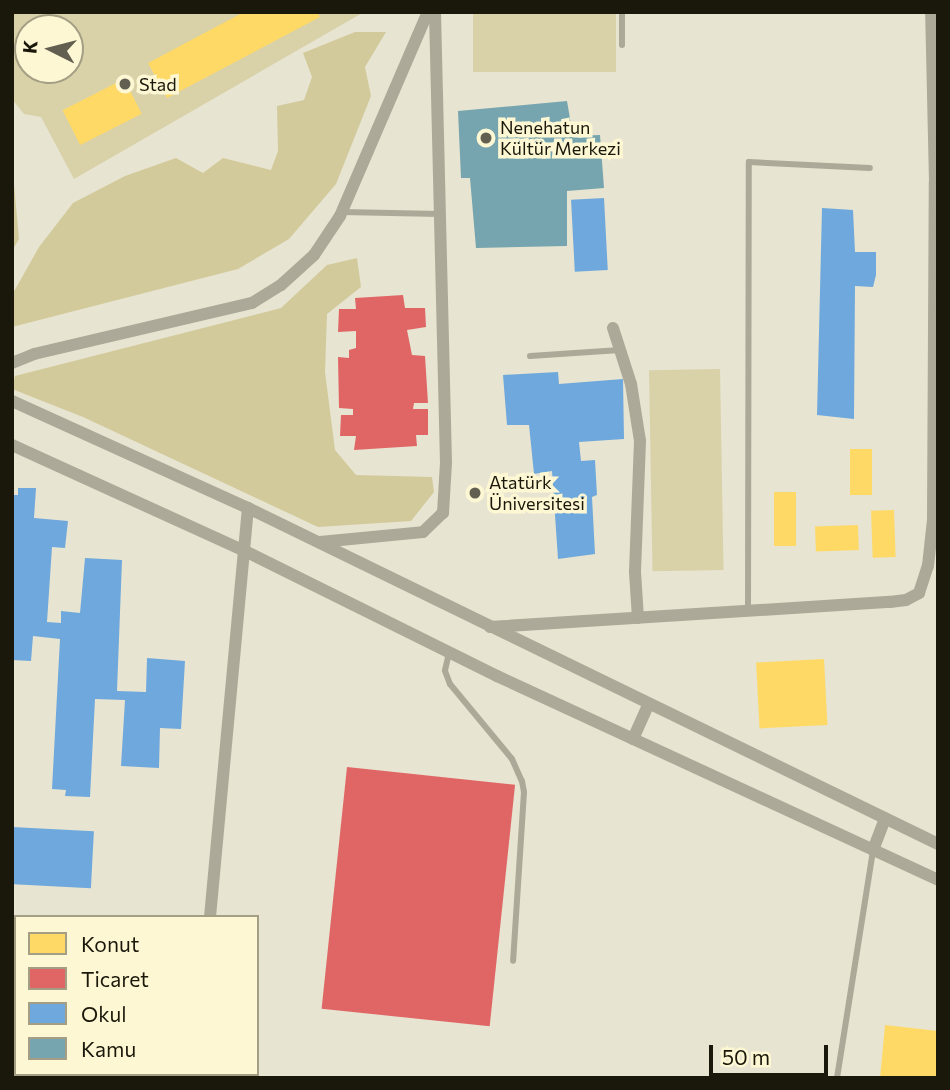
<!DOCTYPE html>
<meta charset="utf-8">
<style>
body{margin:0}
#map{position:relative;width:950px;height:1090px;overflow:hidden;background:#e7e4d1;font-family:Commissioner,sans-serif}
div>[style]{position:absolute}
.green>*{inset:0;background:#d9d1a8;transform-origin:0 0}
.forest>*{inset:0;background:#d3ca9b}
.homes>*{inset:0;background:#ffd966;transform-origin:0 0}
.shops>*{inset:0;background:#e06666;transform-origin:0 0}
.schools>*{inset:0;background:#6fa8dc;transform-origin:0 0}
.public>*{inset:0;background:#76a5af}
.service>*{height:6px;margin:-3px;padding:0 3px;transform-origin:3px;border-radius:3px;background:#aca998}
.minor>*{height:12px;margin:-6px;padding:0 6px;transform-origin:6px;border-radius:6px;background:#aca998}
.dots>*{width:19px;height:19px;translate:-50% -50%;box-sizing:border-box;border:4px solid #fef7d4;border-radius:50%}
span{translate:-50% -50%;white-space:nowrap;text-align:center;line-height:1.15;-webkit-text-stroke:7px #fef7d4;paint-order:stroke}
.poi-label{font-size:18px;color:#1a180b}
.left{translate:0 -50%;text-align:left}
.frame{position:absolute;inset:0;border:14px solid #1a180b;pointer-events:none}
.legend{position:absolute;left:14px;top:915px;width:245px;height:161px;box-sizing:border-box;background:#fef7d4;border:2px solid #a39e84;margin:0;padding:9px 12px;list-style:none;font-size:21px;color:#1a180b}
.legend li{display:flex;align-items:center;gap:14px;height:35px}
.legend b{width:35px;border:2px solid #a39e84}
.north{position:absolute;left:14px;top:14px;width:70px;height:70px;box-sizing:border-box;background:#fef7d4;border:2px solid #a39e84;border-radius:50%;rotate:276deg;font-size:19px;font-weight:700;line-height:28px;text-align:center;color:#1a180b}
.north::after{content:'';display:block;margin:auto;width:24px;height:32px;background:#625f50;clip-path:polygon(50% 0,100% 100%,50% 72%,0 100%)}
.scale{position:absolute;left:709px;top:1045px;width:119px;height:32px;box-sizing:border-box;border:4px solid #1a180b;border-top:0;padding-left:9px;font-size:21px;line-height:24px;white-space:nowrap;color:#1a180b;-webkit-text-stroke:5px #fef7d4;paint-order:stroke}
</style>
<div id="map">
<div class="green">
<i style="clip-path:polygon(evenodd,12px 12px,364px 12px,74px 179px,41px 117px,24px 114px,12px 99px,12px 12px,28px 28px,70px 28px,70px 70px,28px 70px,28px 28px)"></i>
<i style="left:473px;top:12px;width:143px;height:60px"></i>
<i style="left:720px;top:369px;width:201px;height:71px;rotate:89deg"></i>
</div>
<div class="forest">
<i style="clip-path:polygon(355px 32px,386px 32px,365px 67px,371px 96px,336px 184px,289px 239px,238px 269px,12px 327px,12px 295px,39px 247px,73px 203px,125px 176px,176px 158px,203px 173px,223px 158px,271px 170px,278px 151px,277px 106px,304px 100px,312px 77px,303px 53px)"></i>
<i style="clip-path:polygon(12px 162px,19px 239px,12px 251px)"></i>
<i style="clip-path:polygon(357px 258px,361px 287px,327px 314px,325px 372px,335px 450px,356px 475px,432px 477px,434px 492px,411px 521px,318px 527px,83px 417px,12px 389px,15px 376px,281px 308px,327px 265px)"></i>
</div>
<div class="homes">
<i style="clip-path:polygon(244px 12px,317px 12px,320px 17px,167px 98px,148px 63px)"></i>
<i style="left:124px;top:79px;width:39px;height:69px;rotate:63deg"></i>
<i style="left:850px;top:449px;width:22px;height:46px"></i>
<i style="left:774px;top:492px;width:22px;height:54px"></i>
<i style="left:894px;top:510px;width:47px;height:23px;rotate:88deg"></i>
<i style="left:858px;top:525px;width:25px;height:43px;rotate:88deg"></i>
<i style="left:824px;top:659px;width:66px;height:68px;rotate:87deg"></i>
<i style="clip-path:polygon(885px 1025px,938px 1031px,938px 1078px,880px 1078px)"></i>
</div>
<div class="shops">
<i style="clip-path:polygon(403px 295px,405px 308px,425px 308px,426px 327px,407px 330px,412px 355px,425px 356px,428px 403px,414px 403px,413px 409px,428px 409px,428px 435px,416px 435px,417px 446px,354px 450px,356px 436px,340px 436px,341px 415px,353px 415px,353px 409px,339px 408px,338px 357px,349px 358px,349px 350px,356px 348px,356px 331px,338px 332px,339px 309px,356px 309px,355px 298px)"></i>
<i style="left:347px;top:767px;width:169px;height:243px;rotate:6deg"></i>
</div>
<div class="schools">
<i style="left:604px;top:198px;width:72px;height:33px;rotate:87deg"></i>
<i style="clip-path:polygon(822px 208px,853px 210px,855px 252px,876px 252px,876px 275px,873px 287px,855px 286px,854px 419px,817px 415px)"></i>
<i style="clip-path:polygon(558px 372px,559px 384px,623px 379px,624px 439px,579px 442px,581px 461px,595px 460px,597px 495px,592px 497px,595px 554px,558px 559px,552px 471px,534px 474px,529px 425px,507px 425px,503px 375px)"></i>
<i style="clip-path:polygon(18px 488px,36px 488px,34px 518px,68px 521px,65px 548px,52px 547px,47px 622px,61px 623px,61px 611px,80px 613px,85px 558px,122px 560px,117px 691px,146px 692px,147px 658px,185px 661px,181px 729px,160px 728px,159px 768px,121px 766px,125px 700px,95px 699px,90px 797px,65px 796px,66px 790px,52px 789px,60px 639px,33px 636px,31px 661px,12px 660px,12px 495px,18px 495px)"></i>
<i style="left:12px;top:827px;width:82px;height:57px;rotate:3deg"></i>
<i style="clip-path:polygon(12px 1048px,16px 1048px,16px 1074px,155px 1074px,155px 1078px,12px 1078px)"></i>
</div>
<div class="public">
<i style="clip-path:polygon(567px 101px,573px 136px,600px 135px,604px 188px,567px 191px,567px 246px,476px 248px,470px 178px,461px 178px,458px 111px)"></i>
</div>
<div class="service">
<i style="left:622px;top:45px;width:33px;rotate:-90deg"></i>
<i style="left:342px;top:212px;width:98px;rotate:1.2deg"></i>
<i style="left:530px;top:356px;width:90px;rotate:-3.8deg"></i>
<i style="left:748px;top:611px;width:449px;rotate:-89.9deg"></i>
<i style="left:749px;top:162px;width:121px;rotate:2.8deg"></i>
<i style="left:449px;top:653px;width:18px;rotate:103deg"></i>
<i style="left:445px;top:671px;width:14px;rotate:69deg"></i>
<i style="left:450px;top:684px;width:97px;rotate:50.4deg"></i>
<i style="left:512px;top:759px;width:24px;rotate:66deg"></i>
<i style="left:522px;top:781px;width:11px;rotate:80deg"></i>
<i style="left:524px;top:792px;width:169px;rotate:93.7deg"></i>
<i style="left:837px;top:1078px;width:231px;rotate:-81deg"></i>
</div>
<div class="minor">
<i style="left:613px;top:328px;width:59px;rotate:72.2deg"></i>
<i style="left:631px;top:384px;width:58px;rotate:81deg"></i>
<i style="left:640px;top:441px;width:131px;rotate:92.2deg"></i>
<i style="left:635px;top:572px;width:46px;rotate:86.3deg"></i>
<i style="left:12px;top:363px;width:24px;rotate:-22deg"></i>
<i style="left:34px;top:354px;width:224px;rotate:-13.2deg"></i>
<i style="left:252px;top:303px;width:34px;rotate:-32deg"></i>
<i style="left:281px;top:285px;width:45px;rotate:-42.3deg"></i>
<i style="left:314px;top:255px;width:47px;rotate:-56.3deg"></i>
<i style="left:340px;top:216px;width:222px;rotate:-66.7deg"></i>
<i style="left:12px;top:401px;width:259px;rotate:24.4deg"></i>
<i style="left:248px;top:508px;width:767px;rotate:25.96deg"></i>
<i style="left:12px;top:445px;width:256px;rotate:24.5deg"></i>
<i style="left:245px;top:551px;width:281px;rotate:26.4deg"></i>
<i style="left:497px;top:676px;width:486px;rotate:24.8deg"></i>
<i style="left:320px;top:542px;width:103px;rotate:-5.5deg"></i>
<i style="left:423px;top:532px;width:28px;rotate:-44deg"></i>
<i style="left:443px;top:513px;width:50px;rotate:-86.6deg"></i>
<i style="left:446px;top:463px;width:451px;rotate:-91.4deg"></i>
<i style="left:490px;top:627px;width:401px;rotate:-3.6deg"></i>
<i style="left:890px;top:602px;width:16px;rotate:-7deg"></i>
<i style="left:906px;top:600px;width:15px;rotate:-28deg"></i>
<i style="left:919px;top:593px;width:28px;rotate:-72deg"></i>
<i style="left:928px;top:566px;width:46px;rotate:-83.8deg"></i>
<i style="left:933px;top:520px;width:338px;rotate:-89.7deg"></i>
<i style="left:935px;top:182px;width:170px;rotate:-91.3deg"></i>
<i style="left:633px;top:739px;width:37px;rotate:-66deg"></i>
<i style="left:873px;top:850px;width:34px;rotate:-69deg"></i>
<i style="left:210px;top:917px;width:411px;rotate:-84.7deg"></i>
<i style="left:197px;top:1078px;width:4px;rotate:-90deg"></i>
</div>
<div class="dots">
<i style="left:125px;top:84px;background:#625f50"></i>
<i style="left:486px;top:138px;background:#625f50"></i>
<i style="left:475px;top:493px;background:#625f50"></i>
</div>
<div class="poi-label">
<span class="left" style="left:139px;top:84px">Stad</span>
<span class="left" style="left:500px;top:138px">Nenehatun<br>Kültür Merkezi</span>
<span class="left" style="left:489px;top:493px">Atatürk<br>Üniversitesi</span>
</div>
<div class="frame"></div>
<ul class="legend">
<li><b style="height:19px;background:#ffd966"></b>Konut</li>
<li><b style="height:19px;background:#e06666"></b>Ticaret</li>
<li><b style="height:19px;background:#6fa8dc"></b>Okul</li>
<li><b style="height:19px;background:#76a5af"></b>Kamu</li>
</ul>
<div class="north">K</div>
<div class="scale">50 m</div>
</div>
